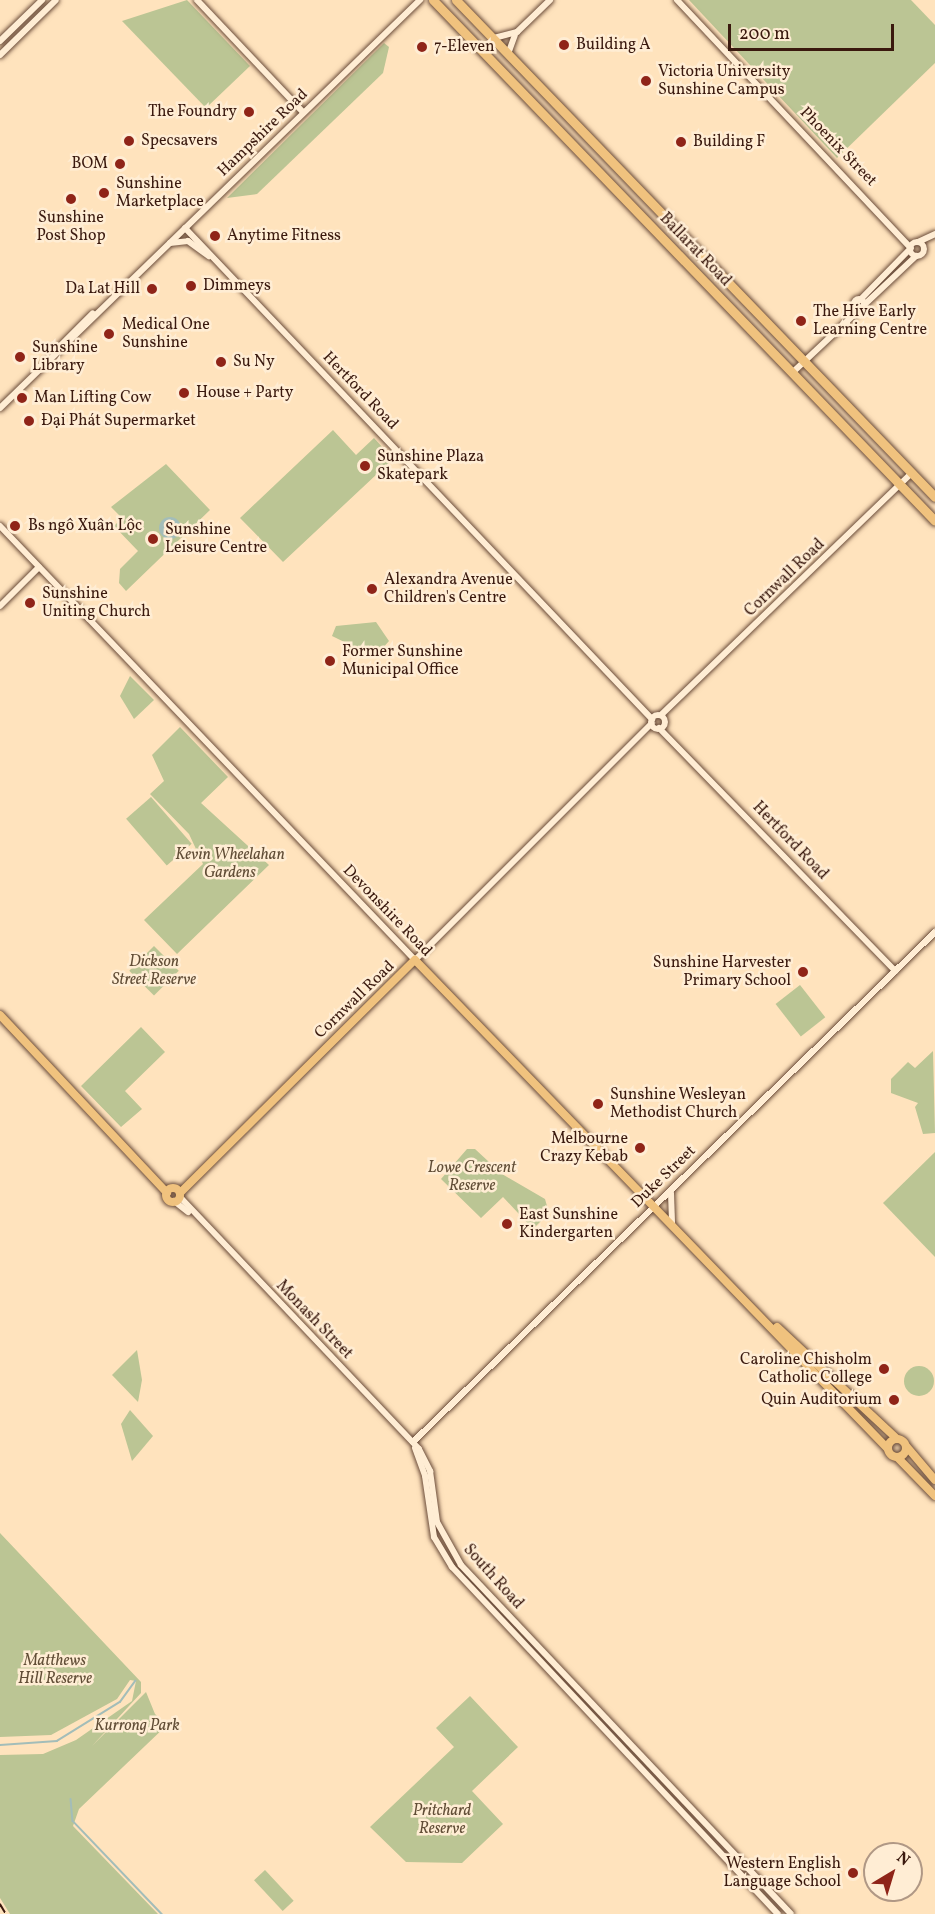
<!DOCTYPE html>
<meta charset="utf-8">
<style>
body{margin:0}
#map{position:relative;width:935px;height:1914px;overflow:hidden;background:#ffe3bd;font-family:Vollkorn,serif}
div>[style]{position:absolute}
.green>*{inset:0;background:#bbc594;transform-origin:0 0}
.round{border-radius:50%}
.water>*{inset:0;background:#a3bdb9}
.stream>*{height:1.5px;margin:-0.75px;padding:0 0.75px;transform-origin:0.75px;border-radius:0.75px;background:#a3bdb9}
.roads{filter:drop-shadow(0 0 2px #6b4c3a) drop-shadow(0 0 2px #6b4c3a)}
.minor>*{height:6px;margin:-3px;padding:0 3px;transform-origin:3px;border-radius:3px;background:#ffedd4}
.minor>.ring{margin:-3px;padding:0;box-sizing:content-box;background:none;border:6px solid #ffedd4;border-radius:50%}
.major>*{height:8px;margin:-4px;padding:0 4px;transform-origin:4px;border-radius:4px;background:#f0c27e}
.major>.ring{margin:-4px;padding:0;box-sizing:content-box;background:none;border:8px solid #f0c27e;border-radius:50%}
.highway>*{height:9px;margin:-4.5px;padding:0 4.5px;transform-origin:4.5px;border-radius:4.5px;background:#f0c27e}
.rail>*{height:1.5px;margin-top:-0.75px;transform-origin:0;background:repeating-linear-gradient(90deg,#3a190e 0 10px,transparent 0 20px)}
.dots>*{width:16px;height:16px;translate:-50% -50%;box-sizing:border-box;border:3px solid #ffedd4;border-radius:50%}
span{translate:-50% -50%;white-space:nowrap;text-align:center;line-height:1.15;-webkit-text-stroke:5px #ffedd4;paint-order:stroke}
.poi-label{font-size:16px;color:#3a190e}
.left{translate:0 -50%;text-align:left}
.right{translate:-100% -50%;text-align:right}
.street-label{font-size:16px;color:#3a190e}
.park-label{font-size:16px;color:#614d36;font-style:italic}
.north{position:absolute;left:863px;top:1842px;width:60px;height:60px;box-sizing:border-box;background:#ffedd4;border:2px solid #b09885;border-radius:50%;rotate:38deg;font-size:16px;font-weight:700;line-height:24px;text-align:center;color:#3a190e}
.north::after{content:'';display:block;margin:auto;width:21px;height:27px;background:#8f2418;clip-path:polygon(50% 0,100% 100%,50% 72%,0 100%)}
.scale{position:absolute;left:728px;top:24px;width:166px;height:27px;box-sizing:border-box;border:3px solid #3a190e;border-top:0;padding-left:8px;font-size:18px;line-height:21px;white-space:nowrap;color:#3a190e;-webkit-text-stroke:4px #ffedd4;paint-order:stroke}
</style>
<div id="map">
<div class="green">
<i style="clip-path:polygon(187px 0,250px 66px,206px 108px,122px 21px)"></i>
<i style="clip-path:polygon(689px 0,911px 0,935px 25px,935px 63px,837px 158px)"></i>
<i style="clip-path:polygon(384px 43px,389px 47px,383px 73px,257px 194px,227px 198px)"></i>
<i style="clip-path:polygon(333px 430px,356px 455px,374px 438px,393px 459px,283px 562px,240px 518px)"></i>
<i style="clip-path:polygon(166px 464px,210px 510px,126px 591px,119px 583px,120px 569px,138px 551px,114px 526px,122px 518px,111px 507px)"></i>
<i style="clip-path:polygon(376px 622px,389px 641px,375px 657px,332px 636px,336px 626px)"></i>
<i style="clip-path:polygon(130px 676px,154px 700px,134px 719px,120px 696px)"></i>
<i style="clip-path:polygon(180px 727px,228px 777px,201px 803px,269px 865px,177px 954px,144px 920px,203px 864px,189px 834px,150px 794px,164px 781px,152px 755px)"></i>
<i style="left:151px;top:797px;width:62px;height:33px;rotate:49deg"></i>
<i style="left:154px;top:946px;width:35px;height:35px;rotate:45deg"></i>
<i style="left:800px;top:985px;width:41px;height:31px;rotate:52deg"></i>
<i style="clip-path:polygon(141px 1027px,165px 1052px,125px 1091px,142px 1109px,121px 1127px,81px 1086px)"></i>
<i style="clip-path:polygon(933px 1051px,935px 1133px,923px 1134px,915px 1107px,918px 1103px,891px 1093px,891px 1079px,908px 1062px,915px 1068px)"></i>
<i style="clip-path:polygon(467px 1149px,475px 1149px,502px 1174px,545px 1199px,549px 1213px,533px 1229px,503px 1197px,481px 1218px,441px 1179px)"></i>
<i style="clip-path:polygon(935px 1152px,935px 1257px,883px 1203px)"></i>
<i style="clip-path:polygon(137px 1350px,142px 1380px,138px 1402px,112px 1375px)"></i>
<i class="round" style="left:904px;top:1366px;width:30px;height:30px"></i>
<i style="clip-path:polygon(130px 1410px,153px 1436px,132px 1461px,121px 1424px)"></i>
<i style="clip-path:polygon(0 1533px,141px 1682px,141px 1693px,92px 1746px,146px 1692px,155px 1714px,167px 1725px,79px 1809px,73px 1826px,158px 1914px,10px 1914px,0 1898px,0 1755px,43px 1754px,76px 1740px,132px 1701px,136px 1681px,130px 1680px,117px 1699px,51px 1735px,0 1737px)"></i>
<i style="clip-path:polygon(470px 1696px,518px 1747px,472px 1791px,503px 1824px,462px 1863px,406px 1862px,370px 1827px,454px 1747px,436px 1728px)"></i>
<i style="left:265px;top:1870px;width:42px;height:15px;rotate:47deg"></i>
</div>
<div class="water">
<i class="round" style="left:159px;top:517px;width:22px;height:22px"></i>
</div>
<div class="stream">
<i style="left:0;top:1745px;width:57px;rotate:-4deg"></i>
<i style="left:57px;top:1741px;width:74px;rotate:-31.8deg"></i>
<i style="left:120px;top:1702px;width:26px;rotate:-54deg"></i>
<i style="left:71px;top:1799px;width:22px;rotate:85deg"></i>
<i style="left:73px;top:1821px;width:129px;rotate:46.3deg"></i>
</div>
<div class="roads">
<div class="minor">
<i style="left:197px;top:0;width:154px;rotate:46.6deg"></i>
<i style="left:677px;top:0;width:341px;rotate:46.7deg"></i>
<i style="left:494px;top:38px;width:24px;rotate:-15deg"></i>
<i style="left:517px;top:32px;width:46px;rotate:-44.1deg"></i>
<i style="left:0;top:41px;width:59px;rotate:-44.3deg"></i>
<i style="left:508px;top:54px;width:20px;rotate:-70deg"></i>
<i style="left:0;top:55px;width:78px;rotate:-44.5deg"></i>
<i style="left:185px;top:228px;width:678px;rotate:46.44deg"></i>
<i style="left:918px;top:242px;width:19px;rotate:-25deg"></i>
<i class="ring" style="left:910px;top:242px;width:8px;height:8px"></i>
<i style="left:170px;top:243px;width:18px;rotate:-6deg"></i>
<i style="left:188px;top:241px;width:26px;rotate:36deg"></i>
<i class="ring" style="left:854px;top:299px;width:4px;height:4px"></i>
<i style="left:860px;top:300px;width:71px;rotate:-45.6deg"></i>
<i style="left:863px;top:306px;width:73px;rotate:-43.3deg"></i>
<i style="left:58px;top:348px;width:49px;rotate:-45deg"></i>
<i style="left:792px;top:373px;width:93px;rotate:-43.3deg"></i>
<i style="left:0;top:408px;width:586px;rotate:-44.17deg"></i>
<i style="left:0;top:526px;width:600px;rotate:46.28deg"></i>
<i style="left:415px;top:960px;width:335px;rotate:-45deg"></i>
<i style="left:0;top:606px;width:55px;rotate:-45deg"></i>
<i style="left:661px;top:715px;width:349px;rotate:-44deg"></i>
<i class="ring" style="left:651px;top:715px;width:8px;height:8px"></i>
<i style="left:659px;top:728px;width:339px;rotate:45.8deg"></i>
<i style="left:671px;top:1193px;width:30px;rotate:88deg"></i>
<i style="left:180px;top:1197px;width:347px;rotate:46.5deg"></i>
<i style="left:419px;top:1449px;width:25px;rotate:63deg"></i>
<i style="left:430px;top:1471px;width:51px;rotate:82.2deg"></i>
<i style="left:437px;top:1522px;width:49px;rotate:60.8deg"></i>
<i style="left:461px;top:1565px;width:480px;rotate:46.6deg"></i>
<i style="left:174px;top:1201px;width:18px;rotate:38deg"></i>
<i style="left:413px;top:1442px;width:730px;rotate:-44.33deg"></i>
<i style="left:415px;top:1448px;width:30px;rotate:70deg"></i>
<i style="left:425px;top:1476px;width:62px;rotate:81.6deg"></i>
<i style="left:434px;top:1537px;width:35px;rotate:59deg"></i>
<i style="left:452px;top:1567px;width:476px;rotate:46.8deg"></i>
</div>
<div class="major">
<i style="left:0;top:1015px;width:244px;rotate:46.8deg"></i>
<i class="ring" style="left:166px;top:1188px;width:6px;height:6px"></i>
<i style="left:180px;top:1193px;width:331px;rotate:-44.8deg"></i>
<i style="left:415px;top:960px;width:680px;rotate:45.95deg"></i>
<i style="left:777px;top:1327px;width:164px;rotate:43deg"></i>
<i class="ring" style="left:888px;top:1439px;width:10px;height:10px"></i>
<i style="left:907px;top:1447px;width:43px;rotate:49.7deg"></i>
<i style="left:898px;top:1458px;width:53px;rotate:45.8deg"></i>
</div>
<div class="highway">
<i style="left:433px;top:0;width:723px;rotate:46.06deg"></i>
<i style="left:456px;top:0;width:690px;rotate:46.06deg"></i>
</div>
</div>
<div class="rail">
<i style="left:0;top:1904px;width:12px;rotate:59deg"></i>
</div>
<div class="dots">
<i style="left:564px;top:45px;background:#8f2418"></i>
<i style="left:422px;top:47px;background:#8f2418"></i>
<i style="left:646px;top:81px;background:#8f2418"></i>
<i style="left:249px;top:112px;background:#8f2418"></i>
<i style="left:129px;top:141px;background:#8f2418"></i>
<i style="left:681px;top:142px;background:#8f2418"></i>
<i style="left:120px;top:164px;background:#8f2418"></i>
<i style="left:104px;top:193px;background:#8f2418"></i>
<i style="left:71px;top:199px;background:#8f2418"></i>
<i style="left:215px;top:236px;background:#8f2418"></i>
<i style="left:191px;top:286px;background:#8f2418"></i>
<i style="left:152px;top:289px;background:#8f2418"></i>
<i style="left:801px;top:321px;background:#8f2418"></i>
<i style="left:109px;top:334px;background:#8f2418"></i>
<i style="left:20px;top:357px;background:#8f2418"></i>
<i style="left:221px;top:362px;background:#8f2418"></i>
<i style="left:184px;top:393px;background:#8f2418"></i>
<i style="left:22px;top:398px;background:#8f2418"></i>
<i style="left:29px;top:421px;background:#8f2418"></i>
<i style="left:365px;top:466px;background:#8f2418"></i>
<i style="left:15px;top:526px;background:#8f2418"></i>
<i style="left:153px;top:539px;background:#8f2418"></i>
<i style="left:372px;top:589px;background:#8f2418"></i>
<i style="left:30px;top:603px;background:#8f2418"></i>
<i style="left:330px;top:661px;background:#8f2418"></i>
<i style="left:803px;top:972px;background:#8f2418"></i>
<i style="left:598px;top:1104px;background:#8f2418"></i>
<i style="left:640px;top:1148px;background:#8f2418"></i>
<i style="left:507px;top:1224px;background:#8f2418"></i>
<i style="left:884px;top:1369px;background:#8f2418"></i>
<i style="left:894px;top:1400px;background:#8f2418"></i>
<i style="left:853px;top:1873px;background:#8f2418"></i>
</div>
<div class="poi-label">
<span class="left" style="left:576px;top:45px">Building A</span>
<span class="left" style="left:434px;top:47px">7-Eleven</span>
<span class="left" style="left:658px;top:81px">Victoria University<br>Sunshine Campus</span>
<span class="right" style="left:237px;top:112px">The Foundry</span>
<span class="left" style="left:141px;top:141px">Specsavers</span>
<span class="left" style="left:693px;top:142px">Building F</span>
<span class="right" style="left:108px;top:164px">BOM</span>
<span class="left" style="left:116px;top:193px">Sunshine<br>Marketplace</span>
<span style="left:71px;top:227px">Sunshine<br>Post Shop</span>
<span class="left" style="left:227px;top:236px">Anytime Fitness</span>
<span class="left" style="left:203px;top:286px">Dimmeys</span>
<span class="right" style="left:140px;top:289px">Da Lat Hill</span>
<span class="left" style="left:813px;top:321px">The Hive Early<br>Learning Centre</span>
<span class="left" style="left:122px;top:334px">Medical One<br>Sunshine</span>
<span class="left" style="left:32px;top:357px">Sunshine<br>Library</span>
<span class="left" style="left:233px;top:362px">Su Ny</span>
<span class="left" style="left:196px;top:393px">House + Party</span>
<span class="left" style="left:34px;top:398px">Man Lifting Cow</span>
<span class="left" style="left:41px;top:421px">Đại Phát Supermarket</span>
<span class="left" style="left:377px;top:466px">Sunshine Plaza<br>Skatepark</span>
<span class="left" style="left:28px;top:526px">Bs ngô Xuân Lộc</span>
<span class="left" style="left:165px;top:539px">Sunshine<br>Leisure Centre</span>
<span class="left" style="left:384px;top:589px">Alexandra Avenue<br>Children's Centre</span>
<span class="left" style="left:42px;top:603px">Sunshine<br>Uniting Church</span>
<span class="left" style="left:342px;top:661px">Former Sunshine<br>Municipal Office</span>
<span class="right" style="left:791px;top:972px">Sunshine Harvester<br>Primary School</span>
<span class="left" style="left:610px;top:1104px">Sunshine Wesleyan<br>Methodist Church</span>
<span class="right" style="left:628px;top:1148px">Melbourne<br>Crazy Kebab</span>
<span class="left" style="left:519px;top:1224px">East Sunshine<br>Kindergarten</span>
<span class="right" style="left:872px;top:1369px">Caroline Chisholm<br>Catholic College</span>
<span class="right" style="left:882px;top:1400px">Quin Auditorium</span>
<span class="right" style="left:841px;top:1873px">Western English<br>Language School</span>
</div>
<div class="street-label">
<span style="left:263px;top:133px;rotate:-44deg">Hampshire Road</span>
<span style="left:838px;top:147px;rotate:46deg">Phoenix Street</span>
<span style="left:695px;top:250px;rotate:46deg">Ballarat Road</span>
<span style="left:360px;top:391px;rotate:46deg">Hertford Road</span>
<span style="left:785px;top:578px;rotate:-44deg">Cornwall Road</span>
<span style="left:790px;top:841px;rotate:46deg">Hertford Road</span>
<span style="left:387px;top:911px;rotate:46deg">Devonshire Road</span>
<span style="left:355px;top:1000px;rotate:-44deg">Cornwall Road</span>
<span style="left:664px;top:1177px;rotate:-44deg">Duke Street</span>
<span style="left:314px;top:1320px;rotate:46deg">Monash Street</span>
<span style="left:493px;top:1577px;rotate:48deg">South Road</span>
</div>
<div class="park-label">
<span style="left:230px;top:864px">Kevin Wheelahan<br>Gardens</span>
<span style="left:154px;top:971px">Dickson<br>Street Reserve</span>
<span style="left:472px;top:1177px">Lowe Crescent<br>Reserve</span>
<span style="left:55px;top:1670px">Matthews<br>Hill Reserve</span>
<span style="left:137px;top:1726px">Kurrong Park</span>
<span style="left:442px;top:1820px">Pritchard<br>Reserve</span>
</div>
<div class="north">N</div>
<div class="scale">200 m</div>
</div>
